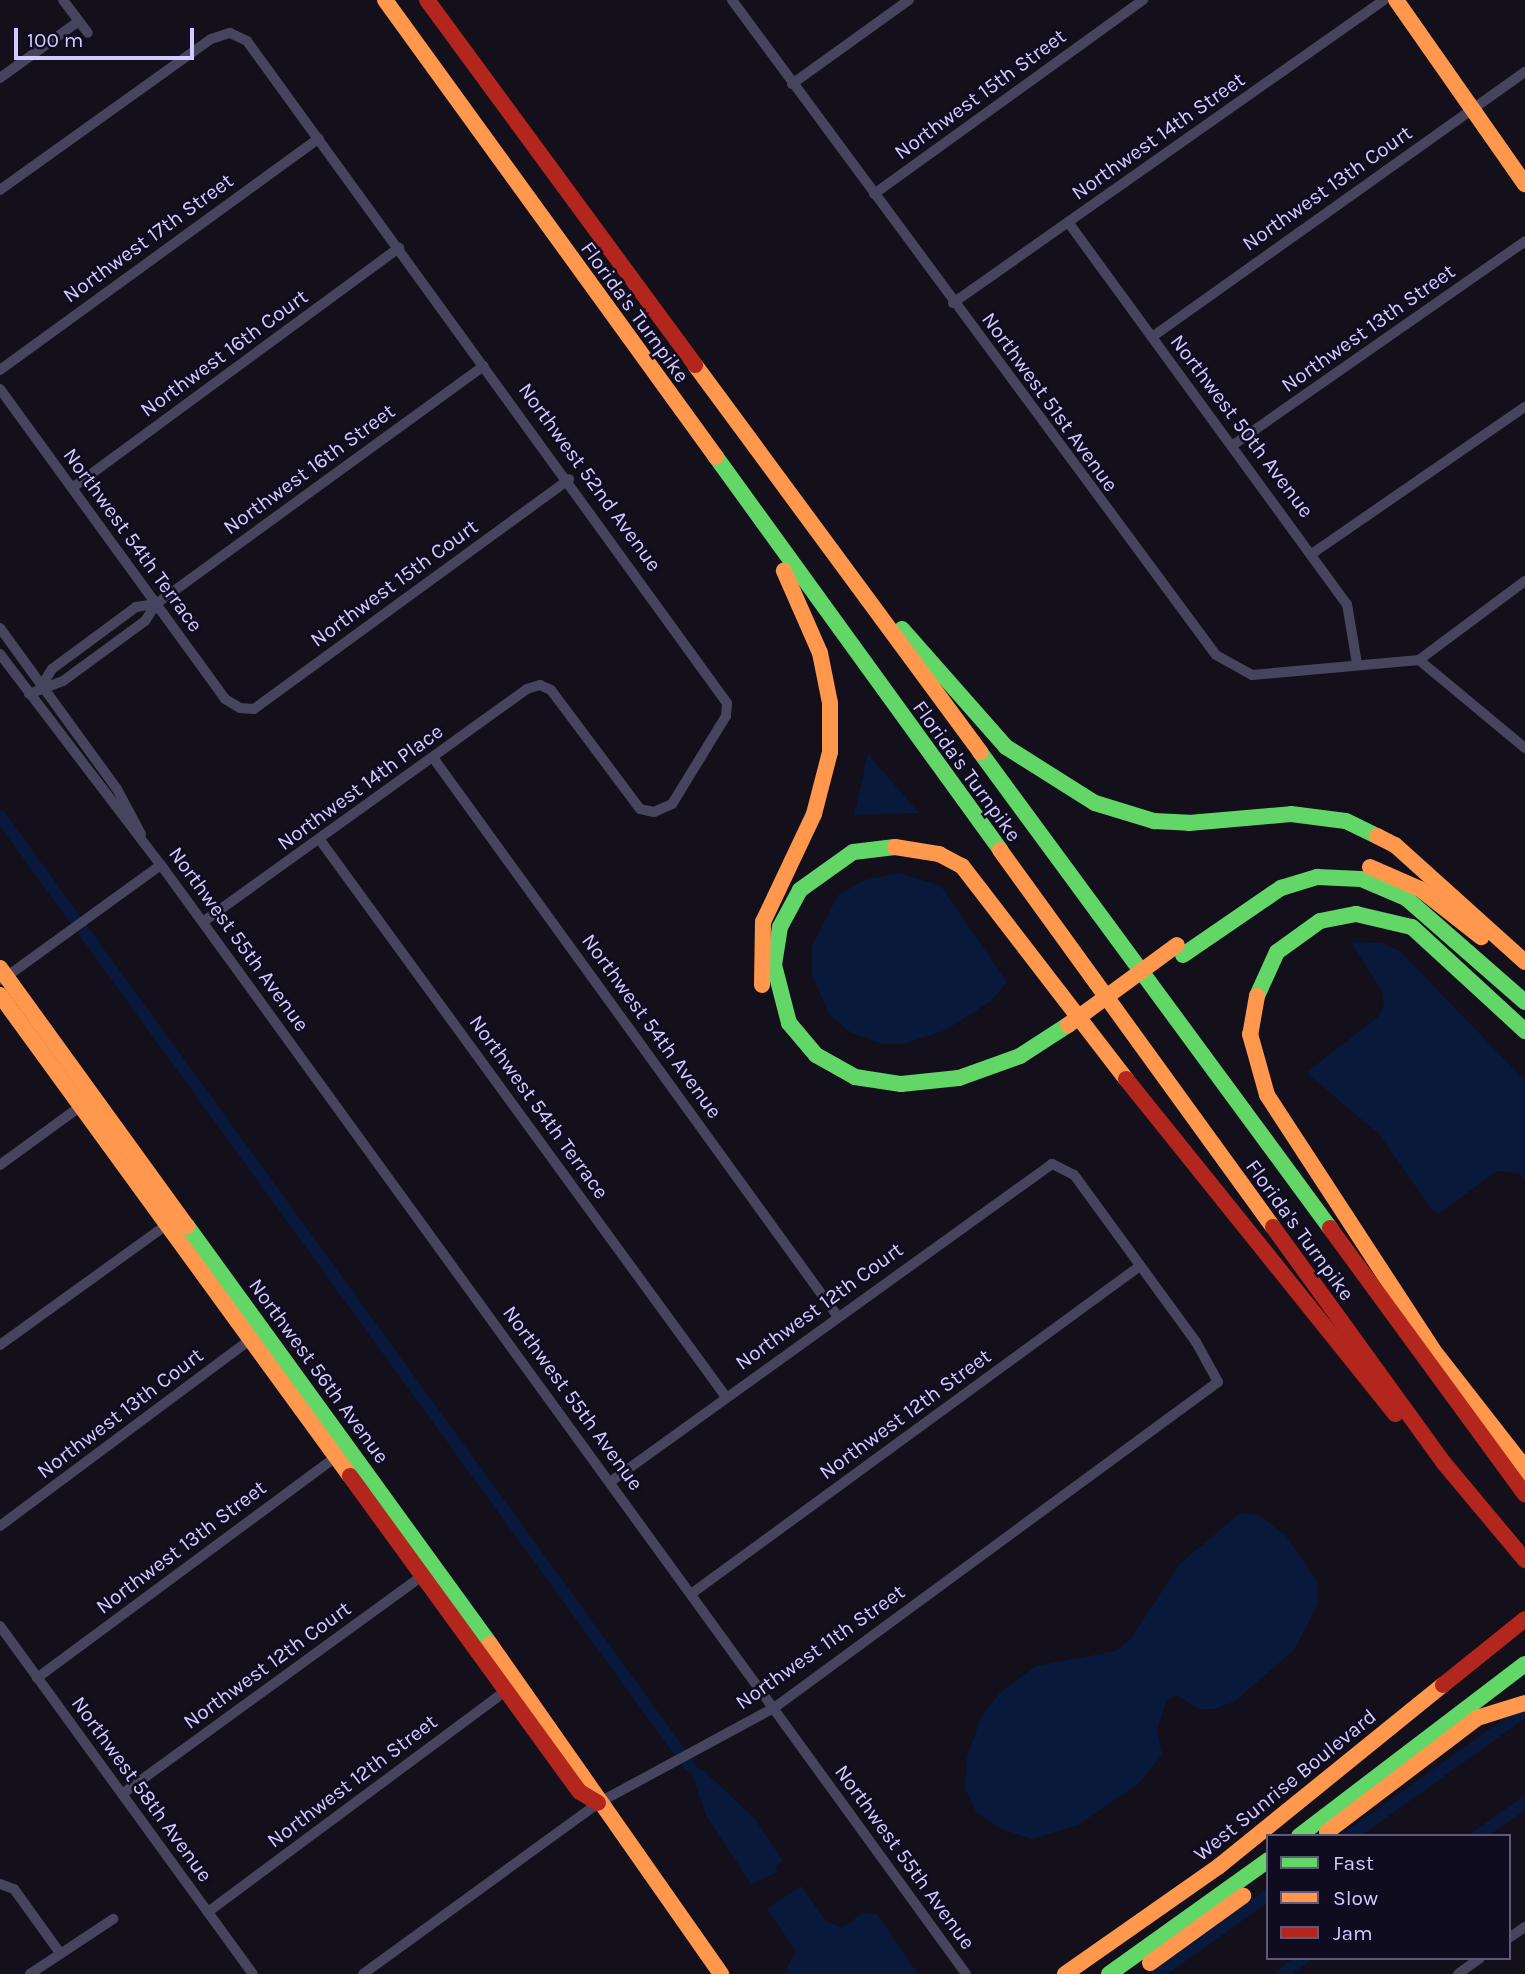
<!DOCTYPE html>
<style>
body{margin:0}
#map{position:relative;width:1525px;height:1974px;overflow:hidden;background:#13101c;font-family:Karla,sans-serif}
div>[style]{position:absolute}
.water>*{inset:0;background:#08193b}
.canal>*{height:12px;margin:-6px;padding:0 6px;transform-origin:6px;border-radius:6px;background:#08193b}
.street>*{height:10px;margin:-5px;padding:0 5px;transform-origin:5px;border-radius:5px;background:#46455d}
.fast>*{height:16px;margin:-8px;padding:0 8px;transform-origin:8px;border-radius:8px;background:#63d668}
.slow>*{height:16px;margin:-8px;padding:0 8px;transform-origin:8px;border-radius:8px;background:#ff974d}
.jam>*{height:16px;margin:-8px;padding:0 8px;transform-origin:8px;border-radius:8px;background:#b3261e}
.slow-bridge>*{height:16px;margin:-8px;padding:0 8px;transform-origin:8px;border-radius:8px;background:#ff974d}
span{translate:-50% -50%;white-space:nowrap;text-align:center;line-height:1.15;-webkit-text-stroke:5px #100c20;paint-order:stroke}
.street-label{font-size:21px;color:#d2cbff}
.legend{position:absolute;left:1266px;top:1834px;width:245px;height:126px;box-sizing:border-box;background:#100c20;border:2px solid #5e5879;margin:0;padding:9px 12px;list-style:none;font-size:21px;color:#d2cbff}
.legend li{display:flex;align-items:center;gap:14px;height:35px}
.legend b{width:35px;border:2px solid #5e5879}
.scale{position:absolute;left:14px;top:28px;width:180px;height:32px;box-sizing:border-box;border:4px solid #d2cbff;border-top:0;padding-left:9px;font-size:21px;line-height:24px;white-space:nowrap;color:#d2cbff;-webkit-text-stroke:5px #100c20;paint-order:stroke}
</style>
<div id="map">
<div class="water">
<i style="clip-path:polygon(868px 754px,919px 813px,854px 815px)"></i>
<i style="clip-path:polygon(900px 873px,941px 886px,1007px 982px,991px 1001px,946px 1030px,903px 1044px,883px 1044px,850px 1032px,829px 1014px,812px 974px,812px 946px,838px 895px,865px 880px)"></i>
<i style="clip-path:polygon(1351px 942px,1382px 943px,1400px 951px,1525px 1081px,1525px 1181px,1519px 1173px,1497px 1171px,1439px 1213px,1432px 1210px,1379px 1134px,1309px 1075px,1308px 1071px,1378px 1017px,1384px 1007px,1382px 991px)"></i>
<i style="clip-path:polygon(1240px 1513px,1259px 1515px,1286px 1536px,1317px 1581px,1318px 1604px,1294px 1650px,1234px 1702px,1213px 1709px,1199px 1709px,1177px 1695px,1167px 1700px,1157px 1729px,1162px 1755px,1138px 1784px,1078px 1825px,1032px 1839px,1001px 1829px,976px 1812px,965px 1788px,967px 1758px,981px 1717px,999px 1694px,1036px 1666px,1116px 1651px,1130px 1640px,1180px 1564px)"></i>
<i style="clip-path:polygon(688px 1763px,703px 1770px,754px 1818px,783px 1861px,775px 1867px,777px 1872px,751px 1884px,706px 1815px)"></i>
<i style="clip-path:polygon(801px 1886px,826px 1921px,842px 1928px,864px 1912px,877px 1914px,918px 1974px,784px 1974px,796px 1951px,767px 1909px)"></i>
</div>
<div class="canal">
<i style="left:0;top:816px;width:1174px;rotate:54.01deg"></i>
<i style="left:1350px;top:1836px;width:215px;rotate:-35.5deg"></i>
<i style="left:1477px;top:1836px;width:58px;rotate:-34.5deg"></i>
<i style="left:1157px;top:1974px;width:136px;rotate:-35.4deg"></i>
<i style="left:1282px;top:1974px;width:27px;rotate:-36deg"></i>
</div>
<div class="street">
<i style="left:63px;top:0;width:41px;rotate:52.9deg"></i>
<i style="left:732px;top:0;width:814px;rotate:53.54deg"></i>
<i style="left:1216px;top:655px;width:41px;rotate:29.1deg"></i>
<i style="left:1252px;top:675px;width:168px;rotate:-5.1deg"></i>
<i style="left:0;top:78px;width:97px;rotate:-35.8deg"></i>
<i style="left:792px;top:84px;width:144px;rotate:-35.7deg"></i>
<i style="left:0;top:190px;width:259px;rotate:-35.6deg"></i>
<i style="left:211px;top:39px;width:20px;rotate:-18deg"></i>
<i style="left:230px;top:33px;width:19px;rotate:25deg"></i>
<i style="left:247px;top:41px;width:818px;rotate:54.06deg"></i>
<i style="left:727px;top:703px;width:13px;rotate:94deg"></i>
<i style="left:726px;top:716px;width:103px;rotate:121.5deg"></i>
<i style="left:672px;top:804px;width:20px;rotate:156deg"></i>
<i style="left:654px;top:812px;width:14px;rotate:-168deg"></i>
<i style="left:640px;top:809px;width:149px;rotate:-126.8deg"></i>
<i style="left:551px;top:690px;width:12px;rotate:-156deg"></i>
<i style="left:540px;top:685px;width:14px;rotate:163deg"></i>
<i style="left:527px;top:689px;width:399px;rotate:144.3deg"></i>
<i style="left:874px;top:194px;width:332px;rotate:-35.8deg"></i>
<i style="left:1068px;top:222px;width:473px;rotate:53.9deg"></i>
<i style="left:1347px;top:604px;width:61px;rotate:80.5deg"></i>
<i style="left:953px;top:303px;width:527px;rotate:-35.11deg"></i>
<i style="left:1152px;top:337px;width:458px;rotate:-35.4deg"></i>
<i style="left:0;top:370px;width:394px;rotate:-36deg"></i>
<i style="left:0;top:389px;width:383px;rotate:54deg"></i>
<i style="left:225px;top:699px;width:17px;rotate:31deg"></i>
<i style="left:240px;top:708px;width:14px;rotate:4deg"></i>
<i style="left:254px;top:709px;width:390px;rotate:-36.1deg"></i>
<i style="left:1233px;top:445px;width:356px;rotate:-34.9deg"></i>
<i style="left:72px;top:488px;width:406px;rotate:-36.3deg"></i>
<i style="left:1313px;top:553px;width:257px;rotate:-34.6deg"></i>
<i style="left:0;top:628px;width:199px;rotate:54deg"></i>
<i style="left:117px;top:789px;width:51px;rotate:61.9deg"></i>
<i style="left:0;top:654px;width:265px;rotate:52.7deg"></i>
<i style="left:161px;top:865px;width:1370px;rotate:54.02deg"></i>
<i style="left:1419px;top:660px;width:138px;rotate:39.7deg"></i>
<i style="left:1419px;top:660px;width:132px;rotate:-36.7deg"></i>
<i style="left:42px;top:685px;width:19px;rotate:-58deg"></i>
<i style="left:52px;top:669px;width:104px;rotate:-36.4deg"></i>
<i style="left:136px;top:607px;width:20px;rotate:-9deg"></i>
<i style="left:29px;top:694px;width:36px;rotate:-21deg"></i>
<i style="left:63px;top:681px;width:102px;rotate:-36.2deg"></i>
<i style="left:145px;top:621px;width:20px;rotate:-57deg"></i>
<i style="left:156px;top:604px;width:405px;rotate:-36deg"></i>
<i style="left:434px;top:759px;width:689px;rotate:54.09deg"></i>
<i style="left:320px;top:840px;width:689px;rotate:53.91deg"></i>
<i style="left:2px;top:980px;width:196px;rotate:-35.9deg"></i>
<i style="left:0;top:1165px;width:105px;rotate:-36.1deg"></i>
<i style="left:0;top:1345px;width:212px;rotate:-35.8deg"></i>
<i style="left:0;top:1526px;width:318px;rotate:-36.7deg"></i>
<i style="left:691px;top:1594px;width:556px;rotate:-36.15deg"></i>
<i style="left:0;top:1626px;width:430px;rotate:54deg"></i>
<i style="left:37px;top:1678px;width:378px;rotate:-36.5deg"></i>
<i style="left:122px;top:1794px;width:377px;rotate:-36deg"></i>
<i style="left:0;top:1884px;width:15px;rotate:20deg"></i>
<i style="left:14px;top:1889px;width:79px;rotate:54.3deg"></i>
<i style="left:208px;top:1912px;width:376px;rotate:-36.6deg"></i>
<i style="left:1509px;top:1938px;width:19px;rotate:-35deg"></i>
<i style="left:30px;top:1974px;width:100px;rotate:-33.5deg"></i>
<i style="left:363px;top:1974px;width:291px;rotate:-36deg"></i>
<i style="left:598px;top:1803px;width:200px;rotate:-28.4deg"></i>
<i style="left:774px;top:1708px;width:551px;rotate:-36.29deg"></i>
<i style="left:1218px;top:1382px;width:46px;rotate:-118.8deg"></i>
<i style="left:1196px;top:1342px;width:207px;rotate:-126.1deg"></i>
<i style="left:1074px;top:1175px;width:25px;rotate:-153deg"></i>
<i style="left:1052px;top:1164px;width:545px;rotate:144.27deg"></i>
<i style="left:1458px;top:1974px;width:27px;rotate:-36deg"></i>
</div>
<div class="fast">
<i style="left:716px;top:457px;width:485px;rotate:54.1deg"></i>
<i style="left:902px;top:629px;width:157px;rotate:48.6deg"></i>
<i style="left:1006px;top:747px;width:105px;rotate:32.2deg"></i>
<i style="left:1095px;top:803px;width:62px;rotate:17deg"></i>
<i style="left:1154px;top:821px;width:35px;rotate:3deg"></i>
<i style="left:1189px;top:823px;width:102px;rotate:-5deg"></i>
<i style="left:1291px;top:814px;width:55px;rotate:7.3deg"></i>
<i style="left:1346px;top:821px;width:34px;rotate:26deg"></i>
<i style="left:980px;top:752px;width:591px;rotate:53.67deg"></i>
<i style="left:895px;top:847px;width:42px;rotate:173.2deg"></i>
<i style="left:853px;top:852px;width:65px;rotate:144.4deg"></i>
<i style="left:800px;top:890px;width:42px;rotate:118.4deg"></i>
<i style="left:780px;top:927px;width:38px;rotate:99deg"></i>
<i style="left:774px;top:965px;width:60px;rotate:75.5deg"></i>
<i style="left:789px;top:1023px;width:42px;rotate:49.8deg"></i>
<i style="left:816px;top:1055px;width:45px;rotate:29.4deg"></i>
<i style="left:855px;top:1077px;width:47px;rotate:8.7deg"></i>
<i style="left:901px;top:1084px;width:58px;rotate:-5.9deg"></i>
<i style="left:959px;top:1078px;width:65px;rotate:-19.8deg"></i>
<i style="left:1020px;top:1056px;width:57px;rotate:-32.9deg"></i>
<i style="left:1183px;top:955px;width:119px;rotate:-34.4deg"></i>
<i style="left:1281px;top:888px;width:38px;rotate:-17deg"></i>
<i style="left:1317px;top:877px;width:44px;rotate:2.6deg"></i>
<i style="left:1361px;top:879px;width:49px;rotate:22.9deg"></i>
<i style="left:1406px;top:898px;width:158px;rotate:41.2deg"></i>
<i style="left:1257px;top:996px;width:48px;rotate:-65.6deg"></i>
<i style="left:1277px;top:952px;width:53px;rotate:-35.8deg"></i>
<i style="left:1320px;top:921px;width:37px;rotate:-11deg"></i>
<i style="left:1356px;top:914px;width:57px;rotate:13.1deg"></i>
<i style="left:1412px;top:927px;width:154px;rotate:42.6deg"></i>
<i style="left:187px;top:1226px;width:516px;rotate:54.06deg"></i>
<i style="left:1299px;top:1836px;width:284px;rotate:-37.3deg"></i>
<i style="left:1109px;top:1974px;width:196px;rotate:-35.6deg"></i>
</div>
<div class="slow">
<i style="left:385px;top:0;width:564px;rotate:54.08deg"></i>
<i style="left:1396px;top:0;width:225px;rotate:55deg"></i>
<i style="left:695px;top:365px;width:481px;rotate:53.6deg"></i>
<i style="left:1377px;top:836px;width:20px;rotate:27deg"></i>
<i style="left:1395px;top:845px;width:175px;rotate:42deg"></i>
<i style="left:895px;top:847px;width:45px;rotate:9deg"></i>
<i style="left:939px;top:854px;width:26px;rotate:28deg"></i>
<i style="left:962px;top:866px;width:269px;rotate:52.4deg"></i>
<i style="left:1000px;top:850px;width:465px;rotate:54.1deg"></i>
<i style="left:1370px;top:867px;width:55px;rotate:23.7deg"></i>
<i style="left:1420px;top:889px;width:78px;rotate:38.2deg"></i>
<i style="left:0;top:968px;width:319px;rotate:54.1deg"></i>
<i style="left:762px;top:985px;width:63px;rotate:-89.1deg"></i>
<i style="left:763px;top:922px;width:119px;rotate:-64.7deg"></i>
<i style="left:814px;top:814px;width:64px;rotate:-75.5deg"></i>
<i style="left:830px;top:752px;width:49px;rotate:-90deg"></i>
<i style="left:830px;top:703px;width:51px;rotate:-101.3deg"></i>
<i style="left:820px;top:653px;width:90px;rotate:-113.7deg"></i>
<i style="left:0;top:995px;width:595px;rotate:53.96deg"></i>
<i style="left:1257px;top:996px;width:39px;rotate:100deg"></i>
<i style="left:1250px;top:1034px;width:63px;rotate:74.4deg"></i>
<i style="left:1267px;top:1095px;width:304px;rotate:56.9deg"></i>
<i style="left:1433px;top:1350px;width:140px;rotate:52deg"></i>
<i style="left:1519px;top:1460px;width:25px;rotate:76deg"></i>
<i style="left:490px;top:1644px;width:403px;rotate:55deg"></i>
<i style="left:1327px;top:1832px;width:188px;rotate:-37.2deg"></i>
<i style="left:1477px;top:1718px;width:50px;rotate:-17.4deg"></i>
<i style="left:1150px;top:1963px;width:115px;rotate:-35.8deg"></i>
<i style="left:1065px;top:1974px;width:187px;rotate:-35deg"></i>
<i style="left:1218px;top:1867px;width:289px;rotate:-39deg"></i>
</div>
<div class="jam">
<i style="left:427px;top:0;width:453px;rotate:53.7deg"></i>
<i style="left:1126px;top:1079px;width:430px;rotate:51.2deg"></i>
<i style="left:1273px;top:1227px;width:290px;rotate:54.1deg"></i>
<i style="left:1443px;top:1462px;width:128px;rotate:50.1deg"></i>
<i style="left:1330px;top:1228px;width:330px;rotate:53.8deg"></i>
<i style="left:350px;top:1476px;width:391px;rotate:54deg"></i>
<i style="left:580px;top:1792px;width:21px;rotate:31deg"></i>
<i style="left:1443px;top:1685px;width:105px;rotate:-38.8deg"></i>
</div>
<div class="slow-bridge">
<i style="left:1068px;top:1025px;width:135px;rotate:-36.3deg"></i>
</div>
<div class="street-label">
<span style="left:980px;top:94px;rotate:-36deg">Northwest 15th Street</span>
<span style="left:1158px;top:136px;rotate:-35deg">Northwest 14th Street</span>
<span style="left:1327px;top:188px;rotate:-35deg">Northwest 13th Court</span>
<span style="left:148px;top:238px;rotate:-36deg">Northwest 17th Street</span>
<span style="left:635px;top:312px;rotate:54deg">Florida's Turnpike</span>
<span style="left:1368px;top:328px;rotate:-35deg">Northwest 13th Street</span>
<span style="left:224px;top:353px;rotate:-36deg">Northwest 16th Court</span>
<span style="left:1050px;top:402px;rotate:54deg">Northwest 51st Avenue</span>
<span style="left:1242px;top:426px;rotate:53deg">Northwest 50th Avenue</span>
<span style="left:309px;top:469px;rotate:-36deg">Northwest 16th Street</span>
<span style="left:590px;top:477px;rotate:54deg">Northwest 52nd Avenue</span>
<span style="left:133px;top:540px;rotate:54deg">Northwest 54th Terrace</span>
<span style="left:394px;top:583px;rotate:-36deg">Northwest 15th Court</span>
<span style="left:967px;top:771px;rotate:54deg">Florida's Turnpike</span>
<span style="left:360px;top:787px;rotate:-36deg">Northwest 14th Place</span>
<span style="left:239px;top:939px;rotate:54deg">Northwest 55th Avenue</span>
<span style="left:652px;top:1026px;rotate:54deg">Northwest 54th Avenue</span>
<span style="left:539px;top:1107px;rotate:54deg">Northwest 54th Terrace</span>
<span style="left:1300px;top:1230px;rotate:54deg">Florida's Turnpike</span>
<span style="left:819px;top:1306px;rotate:-36deg">Northwest 12th Court</span>
<span style="left:319px;top:1371px;rotate:54deg">Northwest 56th Avenue</span>
<span style="left:573px;top:1398px;rotate:54deg">Northwest 55th Avenue</span>
<span style="left:120px;top:1413px;rotate:-37deg">Northwest 13th Court</span>
<span style="left:905px;top:1414px;rotate:-36deg">Northwest 12th Street</span>
<span style="left:181px;top:1547px;rotate:-37deg">Northwest 13th Street</span>
<span style="left:820px;top:1647px;rotate:-35deg">Northwest 11th Street</span>
<span style="left:267px;top:1665px;rotate:-36deg">Northwest 12th Court</span>
<span style="left:352px;top:1781px;rotate:-37deg">Northwest 12th Street</span>
<span style="left:1285px;top:1785px;rotate:-39deg">West Sunrise Boulevard</span>
<span style="left:142px;top:1789px;rotate:54deg">Northwest 58th Avenue</span>
<span style="left:905px;top:1857px;rotate:54deg">Northwest 55th Avenue</span>
</div>
<ul class="legend">
<li><b style="height:9px;background:#63d668"></b>Fast</li>
<li><b style="height:9px;background:#ff974d"></b>Slow</li>
<li><b style="height:9px;background:#b3261e"></b>Jam</li>
</ul>
<div class="scale">100 m</div>
</div>
